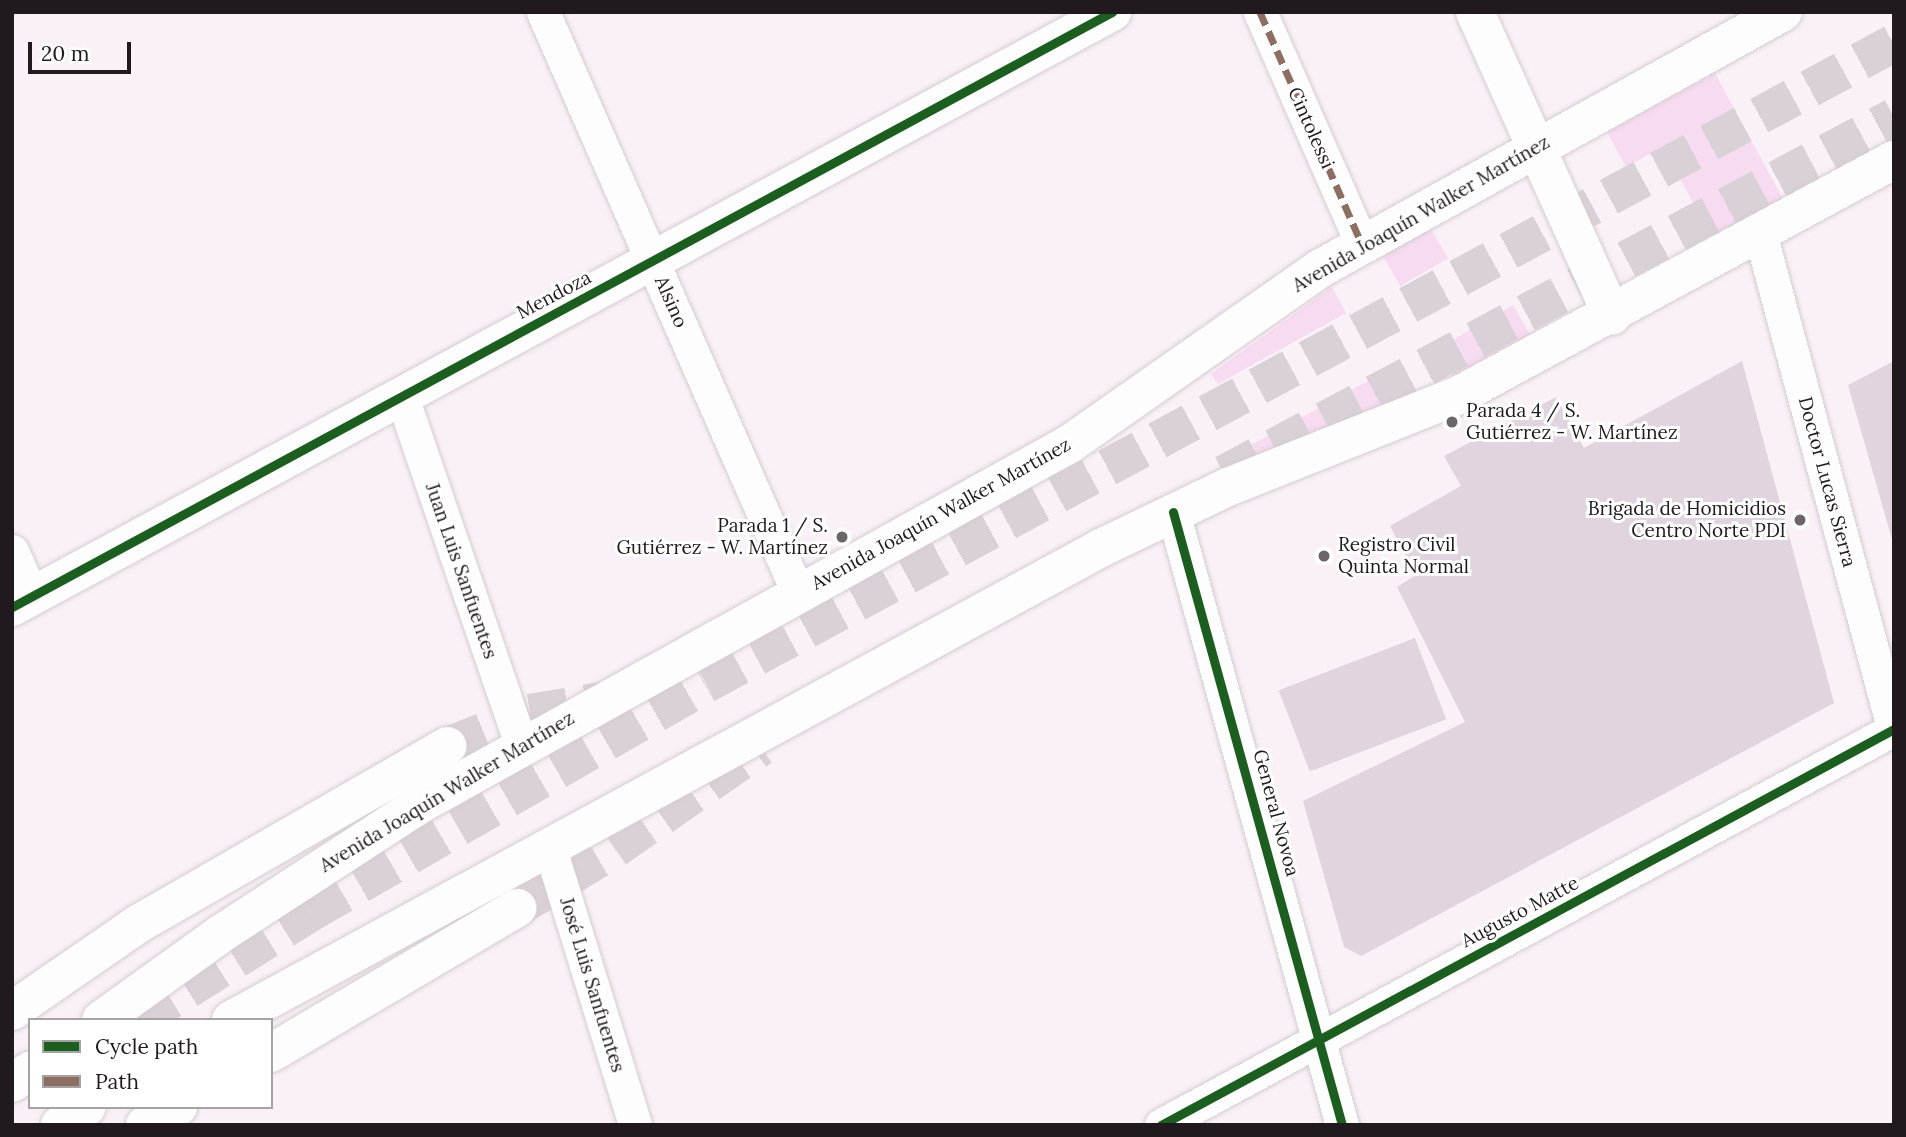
<!DOCTYPE html>
<meta charset="utf-8">
<style>
body{margin:0}
#map{position:relative;width:1906px;height:1137px;overflow:hidden;background:#faf1f8;font-family:Lora,serif}
div>[style]{position:absolute}
.green>*{inset:0;background:#f7dbf0;transform-origin:0 0}
.building>*{inset:0;background:#e0d4de;transform-origin:0 0}
.motorway-tunnel>*{height:38px;margin-top:-19px;transform-origin:0;background:repeating-linear-gradient(90deg,#d9d1d7 0 38px,transparent 0 57px)}
.roads{filter:drop-shadow(0 0 2px #d4ccd2) drop-shadow(0 0 2px #d4ccd2)}
.minor>*{height:33px;margin:-16.5px;padding:0 16.5px;transform-origin:16.5px;border-radius:16.5px;background:#fefdfe}
.tertiary>*{height:38px;margin:-19px;padding:0 19px;transform-origin:19px;border-radius:19px;background:#fefdfe}
.secondary>*{height:38px;margin:-19px;padding:0 19px;transform-origin:19px;border-radius:19px;background:#fefdfe}
.motorway>*{height:38px;margin:-19px;padding:0 19px;transform-origin:19px;border-radius:19px;background:#fefdfe}
.quiet>*{height:7px;margin-top:-3.5px;transform-origin:0;background:repeating-linear-gradient(90deg,#8d6e63 0 14px,transparent 0 21px)}
.cycleway>*{height:9px;margin:-4.5px;padding:0 4.5px;transform-origin:4.5px;border-radius:4.5px;background:#1b5e20}
.dots>*{width:19px;height:19px;translate:-50% -50%;box-sizing:border-box;border:4px solid #fff;border-radius:50%}
span{translate:-50% -50%;white-space:nowrap;text-align:center;line-height:1.15;-webkit-text-stroke:6px #fff;paint-order:stroke}
.street-label{font-size:19px;color:#201a1e}
.poi-label{font-size:19px;color:#201a1e}
.left{translate:0 -50%;text-align:left}
.right{translate:-100% -50%;text-align:right}
.frame{position:absolute;inset:0;border:14px solid #201a1e;pointer-events:none}
.legend{position:absolute;left:28px;top:1018px;width:245px;height:91px;box-sizing:border-box;background:#fff;border:2px solid #a6a3a5;margin:0;padding:9px 12px;list-style:none;font-size:21px;color:#201a1e}
.legend li{display:flex;align-items:center;gap:14px;height:35px}
.legend b{width:35px;border:2px solid #a6a3a5}
.scale{position:absolute;left:28px;top:42px;width:103px;height:32px;box-sizing:border-box;border:4px solid #201a1e;border-top:0;padding-left:9px;font-size:21px;line-height:24px;white-space:nowrap;color:#201a1e;-webkit-text-stroke:5px #fff;paint-order:stroke}
</style>
<div id="map">
<div class="green">
<i style="clip-path:polygon(1715px 73px,1783px 199px,1712px 238px,1663px 147px,1626px 167px,1607px 132px)"></i>
<i style="left:1431px;top:229px;width:34px;height:55px;rotate:60deg"></i>
<i style="clip-path:polygon(1332px 287px,1346px 313px,1218px 384px,1211px 374px)"></i>
<i style="left:1513px;top:305px;width:34px;height:89px;rotate:60deg"></i>
<i style="clip-path:polygon(1379px 375px,1394px 401px,1257px 456px,1251px 445px)"></i>
</div>
<div class="building">
<i style="clip-path:polygon(1742px 361px,1834px 703px,1361px 956px,1344px 947px,1303px 801px,1465px 722px,1397px 587px,1416px 575px,1390px 526px,1461px 486px,1444px 456px,1556px 397px,1584px 448px)"></i>
<i style="clip-path:polygon(1894px 361px,1894px 543px,1893px 543px,1848px 385px)"></i>
<i style="left:1415px;top:638px;width:87px;height:146px;rotate:69deg"></i>
</div>
<div class="motorway-tunnel">
<i style="left:1224px;top:474px;width:759px;rotate:-28.05deg"></i>
<i style="left:448px;top:746px;width:88px;rotate:-21.9deg"></i>
<i style="left:530px;top:713px;width:78px;rotate:-9.6deg"></i>
<i style="left:517px;top:908px;width:114px;rotate:-31deg"></i>
<i style="left:615px;top:849px;width:178px;rotate:-34.9deg"></i>
<i style="left:139px;top:1020px;width:202px;rotate:-32deg"></i>
<i style="left:310px;top:913px;width:457px;rotate:-30deg"></i>
<i style="left:706px;top:684px;width:1350px;rotate:-28.35deg"></i>
</div>
<div class="roads">
<div class="minor">
<i style="left:543px;top:12px;width:634px;rotate:66.3deg"></i>
<i style="left:1260px;top:12px;width:253px;rotate:66.3deg"></i>
<i style="left:1760px;top:233px;width:516px;rotate:74.94deg"></i>
<i style="left:402px;top:397px;width:368px;rotate:71.1deg"></i>
<i style="left:1173px;top:512px;width:636px;rotate:74.59deg"></i>
<i style="left:12px;top:551px;width:49px;rotate:66deg"></i>
<i style="left:549px;top:845px;width:293px;rotate:72.9deg"></i>
<i style="left:1161px;top:1125px;width:833px;rotate:-28.38deg"></i>
</div>
<div class="tertiary">
<i style="left:12px;top:607px;width:1251px;rotate:-28.41deg"></i>
</div>
<div class="secondary">
<i style="left:1475px;top:12px;width:333px;rotate:65.7deg"></i>
<i style="left:101px;top:1020px;width:149px;rotate:-35.7deg"></i>
<i style="left:222px;top:933px;width:241px;rotate:-33deg"></i>
<i style="left:424px;top:802px;width:740px;rotate:-29.02deg"></i>
<i style="left:1071px;top:443px;width:305px;rotate:-35deg"></i>
<i style="left:1321px;top:268px;width:528px;rotate:-28.99deg"></i>
<i style="left:231px;top:1020px;width:990px;rotate:-28.48deg"></i>
<i style="left:1101px;top:548px;width:141px;rotate:-25.7deg"></i>
<i style="left:1228px;top:487px;width:249px;rotate:-21.7deg"></i>
<i style="left:1459px;top:395px;width:494px;rotate:-28.4deg"></i>
<i style="left:12px;top:1083px;width:22px;rotate:-34deg"></i>
<i style="left:60px;top:1125px;width:32px;rotate:-34deg"></i>
</div>
<div class="motorway">
<i style="left:12px;top:1011px;width:153px;rotate:-34.6deg"></i>
<i style="left:138px;top:924px;width:357px;rotate:-29.9deg"></i>
<i style="left:271px;top:1053px;width:286px;rotate:-30.5deg"></i>
<i style="left:145px;top:1125px;width:38px;rotate:-29deg"></i>
</div>
</div>
<div class="quiet">
<i style="left:1260px;top:12px;width:253px;rotate:66.3deg"></i>
</div>
<div class="cycleway">
<i style="left:1173px;top:512px;width:636px;rotate:74.59deg"></i>
<i style="left:12px;top:607px;width:1251px;rotate:-28.41deg"></i>
<i style="left:1161px;top:1125px;width:833px;rotate:-28.38deg"></i>
</div>
<div class="dots">
<i style="left:1452px;top:422px;background:#6c656a"></i>
<i style="left:1800px;top:520px;background:#6c656a"></i>
<i style="left:842px;top:537px;background:#6c656a"></i>
<i style="left:1324px;top:556px;background:#6c656a"></i>
</div>
<div class="street-label">
<span style="left:1311px;top:128px;rotate:66deg">Cintolessi</span>
<span style="left:1421px;top:214px;rotate:-30deg">Avenida Joaquín Walker Martínez</span>
<span style="left:554px;top:295px;rotate:-28deg">Mendoza</span>
<span style="left:671px;top:302px;rotate:66deg">Alsino</span>
<span style="left:1827px;top:482px;rotate:75deg">Doctor Lucas Sierra</span>
<span style="left:941px;top:514px;rotate:-29deg">Avenida Joaquín Walker Martínez</span>
<span style="left:461px;top:571px;rotate:71deg">Juan Luis Sanfuentes</span>
<span style="left:447px;top:792px;rotate:-31deg">Avenida Joaquín Walker Martínez</span>
<span style="left:1276px;top:813px;rotate:75deg">General Novoa</span>
<span style="left:1520px;top:912px;rotate:-28deg">Augusto Matte</span>
<span style="left:592px;top:985px;rotate:73deg">José Luis Sanfuentes</span>
</div>
<div class="poi-label">
<span class="left" style="left:1466px;top:422px">Parada 4 / S.<br>Gutiérrez - W. Martínez</span>
<span class="right" style="left:1786px;top:520px">Brigada de Homicidios<br>Centro Norte PDI</span>
<span class="right" style="left:828px;top:537px">Parada 1 / S.<br>Gutiérrez - W. Martínez</span>
<span class="left" style="left:1338px;top:556px">Registro Civil<br>Quinta Normal</span>
</div>
<div class="frame"></div>
<ul class="legend">
<li><b style="height:9px;background:#1b5e20"></b>Cycle path</li>
<li><b style="height:9px;background:#8d6e63"></b>Path</li>
</ul>
<div class="scale">20 m</div>
</div>
